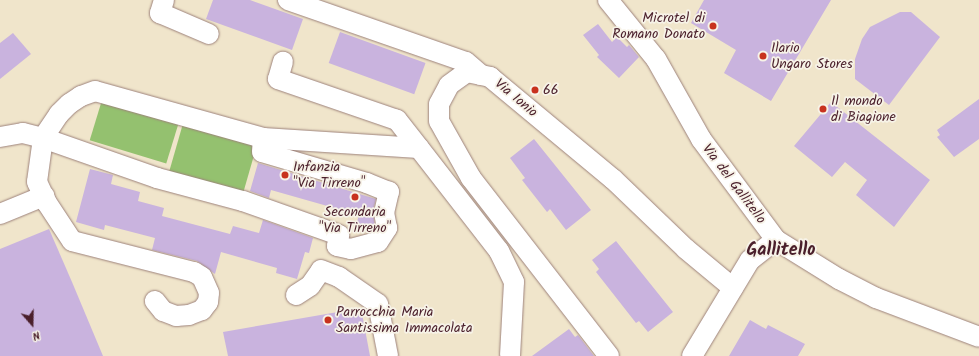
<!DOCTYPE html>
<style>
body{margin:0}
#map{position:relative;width:979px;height:356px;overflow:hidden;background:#f0e5cb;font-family:Kalam,sans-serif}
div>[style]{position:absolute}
.green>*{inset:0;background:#94c16f;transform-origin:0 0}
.building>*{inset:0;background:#c9b3de;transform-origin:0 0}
.roads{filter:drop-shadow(0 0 1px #9d827b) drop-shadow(0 0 1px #9d827b)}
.minor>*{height:20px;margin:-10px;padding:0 10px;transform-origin:10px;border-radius:10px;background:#fff}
.dots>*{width:11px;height:11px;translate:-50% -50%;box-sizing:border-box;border:2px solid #f7f3e8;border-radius:50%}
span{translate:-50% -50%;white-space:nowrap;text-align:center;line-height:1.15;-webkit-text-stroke:3.5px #f7f3e8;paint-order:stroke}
.poi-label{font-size:14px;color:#4a1f2b}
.right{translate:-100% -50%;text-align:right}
.left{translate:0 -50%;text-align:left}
.street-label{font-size:14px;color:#4a1f2b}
.district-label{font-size:18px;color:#4a1f2b;font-weight:700}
.north{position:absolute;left:12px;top:304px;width:40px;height:40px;-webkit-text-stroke:3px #f7f3e8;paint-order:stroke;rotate:160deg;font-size:11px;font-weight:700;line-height:16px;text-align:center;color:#4a1f2b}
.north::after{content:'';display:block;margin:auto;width:14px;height:18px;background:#4a1f2b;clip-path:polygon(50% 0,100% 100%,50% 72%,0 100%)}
</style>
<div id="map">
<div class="green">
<i style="left:102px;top:100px;width:80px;height:42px;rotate:17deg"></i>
<i style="left:184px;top:120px;width:77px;height:55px;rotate:16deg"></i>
</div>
<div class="building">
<i style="clip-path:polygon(213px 0,250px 0,303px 19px,292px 50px,206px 19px)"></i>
<i style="clip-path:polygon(704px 0,831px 0,771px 101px,724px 73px,736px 50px,691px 23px)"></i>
<i style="clip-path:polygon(900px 12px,911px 12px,940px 37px,889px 105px,855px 79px,855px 59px,862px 39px,870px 27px)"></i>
<i style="clip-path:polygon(598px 24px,612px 42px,617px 37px,627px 47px,629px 45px,639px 57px,619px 78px,597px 57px,599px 55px,583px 35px)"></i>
<i style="left:340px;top:32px;width:91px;height:33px;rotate:20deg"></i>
<i style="clip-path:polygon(13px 33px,31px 54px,0 79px,0 43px)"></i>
<i style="clip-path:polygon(979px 99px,979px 139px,954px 157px,937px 137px,940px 135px,937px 130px)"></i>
<i style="clip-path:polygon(831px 102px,930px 180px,894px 227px,856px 195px,867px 180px,845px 162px,832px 177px,794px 146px)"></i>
<i style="clip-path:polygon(534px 139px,591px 210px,566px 230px,550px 209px,547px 212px,522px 180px,525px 178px,510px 158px)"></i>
<i style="clip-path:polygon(258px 163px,376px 199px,373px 211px,375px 226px,372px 230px,356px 225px,359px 215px,271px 190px,269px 198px,250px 191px)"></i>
<i style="clip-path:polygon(90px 169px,113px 175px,111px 184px,140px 192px,138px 201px,164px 208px,162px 216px,230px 234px,233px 226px,259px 233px,263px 220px,313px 238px,309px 253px,305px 252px,297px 279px,276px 273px,277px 268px,221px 252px,215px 274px,197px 261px,152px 250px,155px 238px,105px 225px,104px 230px,76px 222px)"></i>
<i style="clip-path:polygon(49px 229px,72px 282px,103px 356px,0 356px,0 249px)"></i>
<i style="clip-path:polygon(616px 241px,673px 312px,648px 332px,639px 321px,636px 323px,596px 272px,599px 269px,592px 260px)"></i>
<i style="clip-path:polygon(361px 308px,370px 356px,228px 356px,223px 332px)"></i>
<i style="clip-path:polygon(750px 320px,766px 329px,768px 325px,805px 344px,798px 356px,729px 356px)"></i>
<i style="clip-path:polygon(569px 329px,575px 337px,578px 335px,594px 356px,532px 356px)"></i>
</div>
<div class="roads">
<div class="minor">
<i style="left:164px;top:0;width:14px;rotate:107deg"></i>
<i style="left:160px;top:13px;width:53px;rotate:23.2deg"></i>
<i style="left:288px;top:0;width:188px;rotate:19.2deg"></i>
<i style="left:466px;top:62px;width:20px;rotate:41deg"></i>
<i style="left:608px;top:0;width:76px;rotate:50.9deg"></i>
<i style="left:656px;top:59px;width:92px;rotate:60.6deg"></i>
<i style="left:701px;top:139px;width:126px;rotate:53.4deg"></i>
<i style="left:776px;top:240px;width:74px;rotate:31.8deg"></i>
<i style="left:839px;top:279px;width:42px;rotate:27.2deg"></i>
<i style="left:876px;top:298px;width:110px;rotate:20.7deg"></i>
<i style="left:0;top:137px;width:23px;rotate:-10deg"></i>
<i style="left:23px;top:133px;width:21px;rotate:14deg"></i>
<i style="left:43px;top:138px;width:44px;rotate:97.8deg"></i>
<i style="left:37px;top:182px;width:23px;rotate:65deg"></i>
<i style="left:47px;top:203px;width:45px;rotate:56.7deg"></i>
<i style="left:72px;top:241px;width:126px;rotate:14.3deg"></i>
<i style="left:194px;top:272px;width:9px;rotate:32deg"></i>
<i style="left:202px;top:277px;width:17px;rotate:66deg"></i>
<i style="left:209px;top:293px;width:9px;rotate:96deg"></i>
<i style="left:208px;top:302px;width:10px;rotate:127deg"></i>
<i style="left:202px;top:310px;width:14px;rotate:159deg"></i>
<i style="left:189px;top:315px;width:13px;rotate:176deg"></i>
<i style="left:176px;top:316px;width:14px;rotate:-159deg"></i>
<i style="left:163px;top:311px;width:13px;rotate:-129deg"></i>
<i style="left:263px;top:138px;width:174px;rotate:-164.4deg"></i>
<i style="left:95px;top:91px;width:15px;rotate:160deg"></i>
<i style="left:81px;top:96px;width:14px;rotate:146deg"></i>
<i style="left:69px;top:104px;width:14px;rotate:135deg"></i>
<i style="left:59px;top:114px;width:29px;rotate:124deg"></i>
<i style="left:43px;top:138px;width:121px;rotate:19.3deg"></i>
<i style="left:157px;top:178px;width:89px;rotate:15deg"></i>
<i style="left:243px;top:201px;width:102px;rotate:19.5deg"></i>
<i style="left:339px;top:235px;width:11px;rotate:100deg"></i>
<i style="left:337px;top:246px;width:14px;rotate:12deg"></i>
<i style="left:351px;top:249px;width:28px;rotate:-15deg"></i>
<i style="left:378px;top:242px;width:17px;rotate:-57deg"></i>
<i style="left:387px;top:228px;width:15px;rotate:-101deg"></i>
<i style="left:384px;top:213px;width:22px;rotate:-77deg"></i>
<i style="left:389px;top:192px;width:24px;rotate:-158deg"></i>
<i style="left:367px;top:183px;width:109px;rotate:-163.6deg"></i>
<i style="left:262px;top:152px;width:14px;rotate:-86deg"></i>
<i style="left:263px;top:138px;width:156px;rotate:3.7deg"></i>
<i style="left:419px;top:148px;width:36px;rotate:-128deg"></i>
<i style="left:397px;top:120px;width:126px;rotate:-161deg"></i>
<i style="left:278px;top:79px;width:18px;rotate:-74deg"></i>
<i style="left:419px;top:148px;width:130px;rotate:52.2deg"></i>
<i style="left:499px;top:251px;width:34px;rotate:64deg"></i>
<i style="left:514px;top:282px;width:73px;rotate:93.1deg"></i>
<i style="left:0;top:214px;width:48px;rotate:-22.2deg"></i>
<i style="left:296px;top:295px;width:17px;rotate:-33deg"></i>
<i style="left:310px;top:286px;width:19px;rotate:-55deg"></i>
<i style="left:321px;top:270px;width:19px;rotate:21deg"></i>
<i style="left:339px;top:277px;width:47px;rotate:34.7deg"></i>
<i style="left:378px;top:304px;width:53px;rotate:79.1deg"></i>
<i style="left:609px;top:356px;width:225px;rotate:-127.8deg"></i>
<i style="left:471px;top:178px;width:65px;rotate:-119.3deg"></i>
<i style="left:439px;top:121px;width:17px;rotate:-90deg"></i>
<i style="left:439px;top:104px;width:21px;rotate:-62deg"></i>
<i style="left:449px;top:85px;width:22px;rotate:-36deg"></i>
<i style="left:467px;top:72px;width:24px;rotate:12deg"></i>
<i style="left:490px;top:77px;width:160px;rotate:39.7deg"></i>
<i style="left:613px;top:179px;width:101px;rotate:43.8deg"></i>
<i style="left:686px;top:249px;width:61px;rotate:39.7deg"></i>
<i style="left:692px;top:356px;width:112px;rotate:-58.9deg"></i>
<i style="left:750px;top:260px;width:33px;rotate:-38deg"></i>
</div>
</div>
<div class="dots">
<i style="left:713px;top:26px;background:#c8321e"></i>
<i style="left:763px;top:56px;background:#c8321e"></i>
<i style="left:535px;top:90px;background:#c8321e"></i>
<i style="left:823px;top:109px;background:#c8321e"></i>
<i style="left:285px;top:175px;background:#c8321e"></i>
<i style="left:355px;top:197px;background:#c8321e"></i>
<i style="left:328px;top:320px;background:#c8321e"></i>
</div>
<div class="poi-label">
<span class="right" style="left:705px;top:26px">Microtel di<br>Romano Donato</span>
<span class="left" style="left:771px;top:56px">Ilario<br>Ungaro Stores</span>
<span class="left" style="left:543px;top:90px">66</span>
<span class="left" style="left:831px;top:109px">Il mondo<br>di Biagione</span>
<span class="left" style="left:293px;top:175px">Infanzia<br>"Via Tirreno"</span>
<span style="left:355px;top:220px">Secondaria<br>"Via Tirreno"</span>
<span class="left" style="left:336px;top:320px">Parrocchia Maria<br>Santissima Immacolata</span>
</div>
<div class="street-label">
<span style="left:516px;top:98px;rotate:40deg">Via Ionio</span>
<span style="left:734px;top:184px;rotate:53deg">Via del Gallitello</span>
</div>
<div class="district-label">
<span style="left:781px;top:251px">Gallitello</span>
</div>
<div class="north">N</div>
</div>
